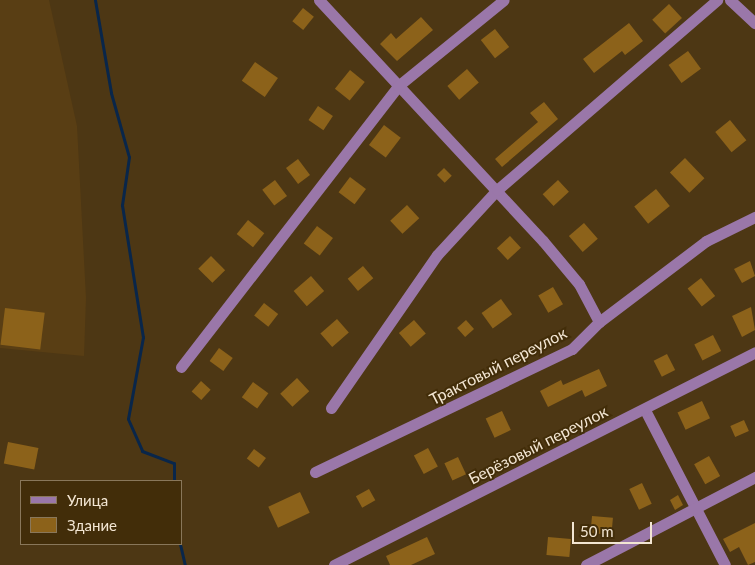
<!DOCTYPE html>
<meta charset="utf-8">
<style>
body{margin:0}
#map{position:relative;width:755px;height:565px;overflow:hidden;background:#4d3714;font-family:Lato,sans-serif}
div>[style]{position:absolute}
.built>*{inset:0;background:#593e14}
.stream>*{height:3px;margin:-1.5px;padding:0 1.5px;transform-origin:1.5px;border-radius:1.5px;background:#09264a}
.building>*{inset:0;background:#8c621a;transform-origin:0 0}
.minor>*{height:11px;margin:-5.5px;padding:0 5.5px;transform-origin:5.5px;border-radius:5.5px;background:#9a77a9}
span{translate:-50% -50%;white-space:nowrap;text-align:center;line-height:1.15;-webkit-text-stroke:4px #422d09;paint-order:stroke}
.street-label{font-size:16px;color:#f3e6d3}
.legend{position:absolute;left:20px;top:480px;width:162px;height:65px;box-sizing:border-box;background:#422d09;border:1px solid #89775a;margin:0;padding:6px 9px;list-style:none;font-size:15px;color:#f3e6d3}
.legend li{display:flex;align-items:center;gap:10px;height:25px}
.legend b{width:25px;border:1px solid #89775a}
.scale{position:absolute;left:572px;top:522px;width:80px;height:22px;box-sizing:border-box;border:2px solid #f3e6d3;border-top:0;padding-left:6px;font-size:15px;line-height:18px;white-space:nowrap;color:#f3e6d3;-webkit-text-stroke:4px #422d09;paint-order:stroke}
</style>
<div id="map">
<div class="built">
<i style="clip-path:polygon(0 0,49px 0,77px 126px,86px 298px,84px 356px,0 348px)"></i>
</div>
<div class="stream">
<i style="left:95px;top:0;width:94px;rotate:80.2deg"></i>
<i style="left:111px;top:93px;width:66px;rotate:74.3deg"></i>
<i style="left:129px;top:157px;width:49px;rotate:98.3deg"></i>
<i style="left:122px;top:205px;width:134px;rotate:81deg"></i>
<i style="left:143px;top:337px;width:83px;rotate:100.4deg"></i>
<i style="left:128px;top:419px;width:35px;rotate:66deg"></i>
<i style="left:142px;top:451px;width:34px;rotate:21deg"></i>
<i style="left:174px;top:463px;width:18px;rotate:90deg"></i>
<i style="left:180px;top:544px;width:22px;rotate:77deg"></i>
</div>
<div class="building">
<i style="left:669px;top:4px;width:19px;height:23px;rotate:47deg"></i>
<i style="left:303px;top:8px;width:14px;height:17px;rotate:39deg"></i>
<i style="clip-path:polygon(421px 17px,433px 30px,397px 61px,380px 44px,391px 33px,396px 39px)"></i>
<i style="clip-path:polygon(629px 23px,643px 41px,625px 55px,622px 51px,594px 73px,583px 59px)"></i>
<i style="left:495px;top:29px;width:23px;height:18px;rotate:52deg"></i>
<i style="left:688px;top:51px;width:22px;height:24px;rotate:54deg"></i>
<i style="left:255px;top:62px;width:28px;height:23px;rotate:35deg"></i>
<i style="left:467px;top:69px;width:18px;height:26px;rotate:49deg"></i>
<i style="left:350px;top:70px;width:19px;height:24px;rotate:39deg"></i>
<i style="clip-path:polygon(544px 102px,558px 119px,502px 167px,495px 159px,538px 122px,530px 113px)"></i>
<i style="left:318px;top:106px;width:18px;height:17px;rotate:34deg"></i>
<i style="left:730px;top:120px;width:26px;height:19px;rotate:51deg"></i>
<i style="left:384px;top:125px;width:21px;height:25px;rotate:37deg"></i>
<i style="left:685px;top:158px;width:28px;height:21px;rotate:46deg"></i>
<i style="left:298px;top:159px;width:20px;height:15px;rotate:53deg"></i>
<i style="left:444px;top:168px;width:11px;height:10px;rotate:45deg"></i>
<i style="left:350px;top:177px;width:20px;height:19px;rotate:37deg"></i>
<i style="left:275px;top:180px;width:20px;height:16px;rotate:53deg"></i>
<i style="left:558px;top:180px;width:16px;height:21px;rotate:47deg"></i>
<i style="left:656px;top:189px;width:22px;height:28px;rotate:51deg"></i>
<i style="left:407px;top:205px;width:18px;height:23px;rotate:47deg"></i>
<i style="left:248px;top:220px;width:21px;height:18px;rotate:39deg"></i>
<i style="left:584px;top:223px;width:21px;height:20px;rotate:49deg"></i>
<i style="left:317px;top:226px;width:20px;height:22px;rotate:37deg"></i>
<i style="left:510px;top:236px;width:16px;height:18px;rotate:47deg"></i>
<i style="left:211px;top:256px;width:20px;height:18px;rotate:45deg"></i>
<i style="clip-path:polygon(750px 261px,755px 276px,742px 283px,734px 269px)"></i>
<i style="left:363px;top:266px;width:16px;height:20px;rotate:50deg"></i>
<i style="left:311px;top:276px;width:20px;height:23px;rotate:49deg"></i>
<i style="left:701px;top:278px;width:23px;height:17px;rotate:52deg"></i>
<i style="left:553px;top:287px;width:20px;height:17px;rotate:60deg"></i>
<i style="left:501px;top:299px;width:19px;height:24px;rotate:54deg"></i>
<i style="left:264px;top:303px;width:18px;height:16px;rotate:38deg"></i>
<i style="clip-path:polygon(751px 307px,755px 330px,742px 337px,732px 316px)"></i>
<i style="left:5px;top:308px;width:40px;height:37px;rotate:7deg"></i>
<i style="left:337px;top:319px;width:18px;height:22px;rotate:49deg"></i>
<i style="left:414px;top:320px;width:18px;height:20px;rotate:49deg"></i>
<i style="left:466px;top:320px;width:12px;height:12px;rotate:48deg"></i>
<i style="left:713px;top:335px;width:18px;height:21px;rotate:63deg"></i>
<i style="left:219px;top:348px;width:17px;height:16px;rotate:36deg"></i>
<i style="left:667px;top:354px;width:18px;height:15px;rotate:63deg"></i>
<i style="clip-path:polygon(599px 369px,607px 386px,585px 397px,582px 390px,548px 407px,540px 391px,561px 380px,563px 385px)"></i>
<i style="left:297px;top:378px;width:18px;height:23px;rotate:47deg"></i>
<i style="left:201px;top:381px;width:13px;height:14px;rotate:42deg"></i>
<i style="left:253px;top:382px;width:19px;height:19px;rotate:36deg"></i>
<i style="left:702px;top:401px;width:19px;height:27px;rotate:65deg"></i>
<i style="left:502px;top:411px;width:21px;height:18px;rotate:65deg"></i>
<i style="left:744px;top:420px;width:12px;height:15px;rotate:66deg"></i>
<i style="left:8px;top:442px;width:31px;height:22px;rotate:11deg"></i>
<i style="left:428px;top:448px;width:21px;height:16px;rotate:62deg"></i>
<i style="left:254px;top:449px;width:15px;height:12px;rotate:37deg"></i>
<i style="left:709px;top:456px;width:23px;height:17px;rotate:61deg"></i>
<i style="left:458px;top:457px;width:19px;height:15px;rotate:65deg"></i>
<i style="left:642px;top:483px;width:23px;height:14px;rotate:65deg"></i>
<i style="left:369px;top:489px;width:13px;height:15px;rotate:61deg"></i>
<i style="left:300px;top:492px;width:23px;height:35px;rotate:65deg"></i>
<i style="clip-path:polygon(678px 495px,683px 505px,675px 510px,670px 500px)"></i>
<i style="left:592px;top:516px;width:21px;height:17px;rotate:5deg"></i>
<i style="clip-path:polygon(755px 523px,755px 562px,748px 565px,739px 547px,730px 552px,723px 539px)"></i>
<i style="clip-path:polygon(427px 537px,435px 554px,411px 565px,390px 565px,386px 556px)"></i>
<i style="left:548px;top:537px;width:23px;height:18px;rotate:5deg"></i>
</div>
<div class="minor">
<i style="left:319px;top:0;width:329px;rotate:47.1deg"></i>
<i style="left:543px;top:241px;width:56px;rotate:50.1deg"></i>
<i style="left:579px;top:284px;width:43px;rotate:62.2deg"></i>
<i style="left:730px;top:0;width:34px;rotate:43deg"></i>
<i style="left:181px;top:367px;width:355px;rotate:-52.3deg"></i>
<i style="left:398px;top:86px;width:136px;rotate:-39.1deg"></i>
<i style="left:331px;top:408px;width:186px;rotate:-55.3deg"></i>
<i style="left:437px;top:255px;width:88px;rotate:-47.3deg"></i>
<i style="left:497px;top:190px;width:291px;rotate:-40.8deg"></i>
<i style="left:645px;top:410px;width:174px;rotate:62.7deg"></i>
<i style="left:315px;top:472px;width:285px;rotate:-25.6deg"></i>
<i style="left:572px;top:349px;width:38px;rotate:-45deg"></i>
<i style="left:599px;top:322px;width:134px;rotate:-37.1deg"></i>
<i style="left:706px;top:241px;width:55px;rotate:-26.1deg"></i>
<i style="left:334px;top:565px;width:472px;rotate:-26.8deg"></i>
<i style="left:586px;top:565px;width:191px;rotate:-27.5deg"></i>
</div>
<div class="street-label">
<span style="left:498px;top:366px;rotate:-27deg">Трактовый переулок</span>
<span style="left:538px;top:445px;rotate:-27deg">Берёзовый переулок</span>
</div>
<ul class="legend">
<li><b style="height:6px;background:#9a77a9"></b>Улица</li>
<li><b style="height:14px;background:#8c621a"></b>Здание</li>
</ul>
<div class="scale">50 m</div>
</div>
